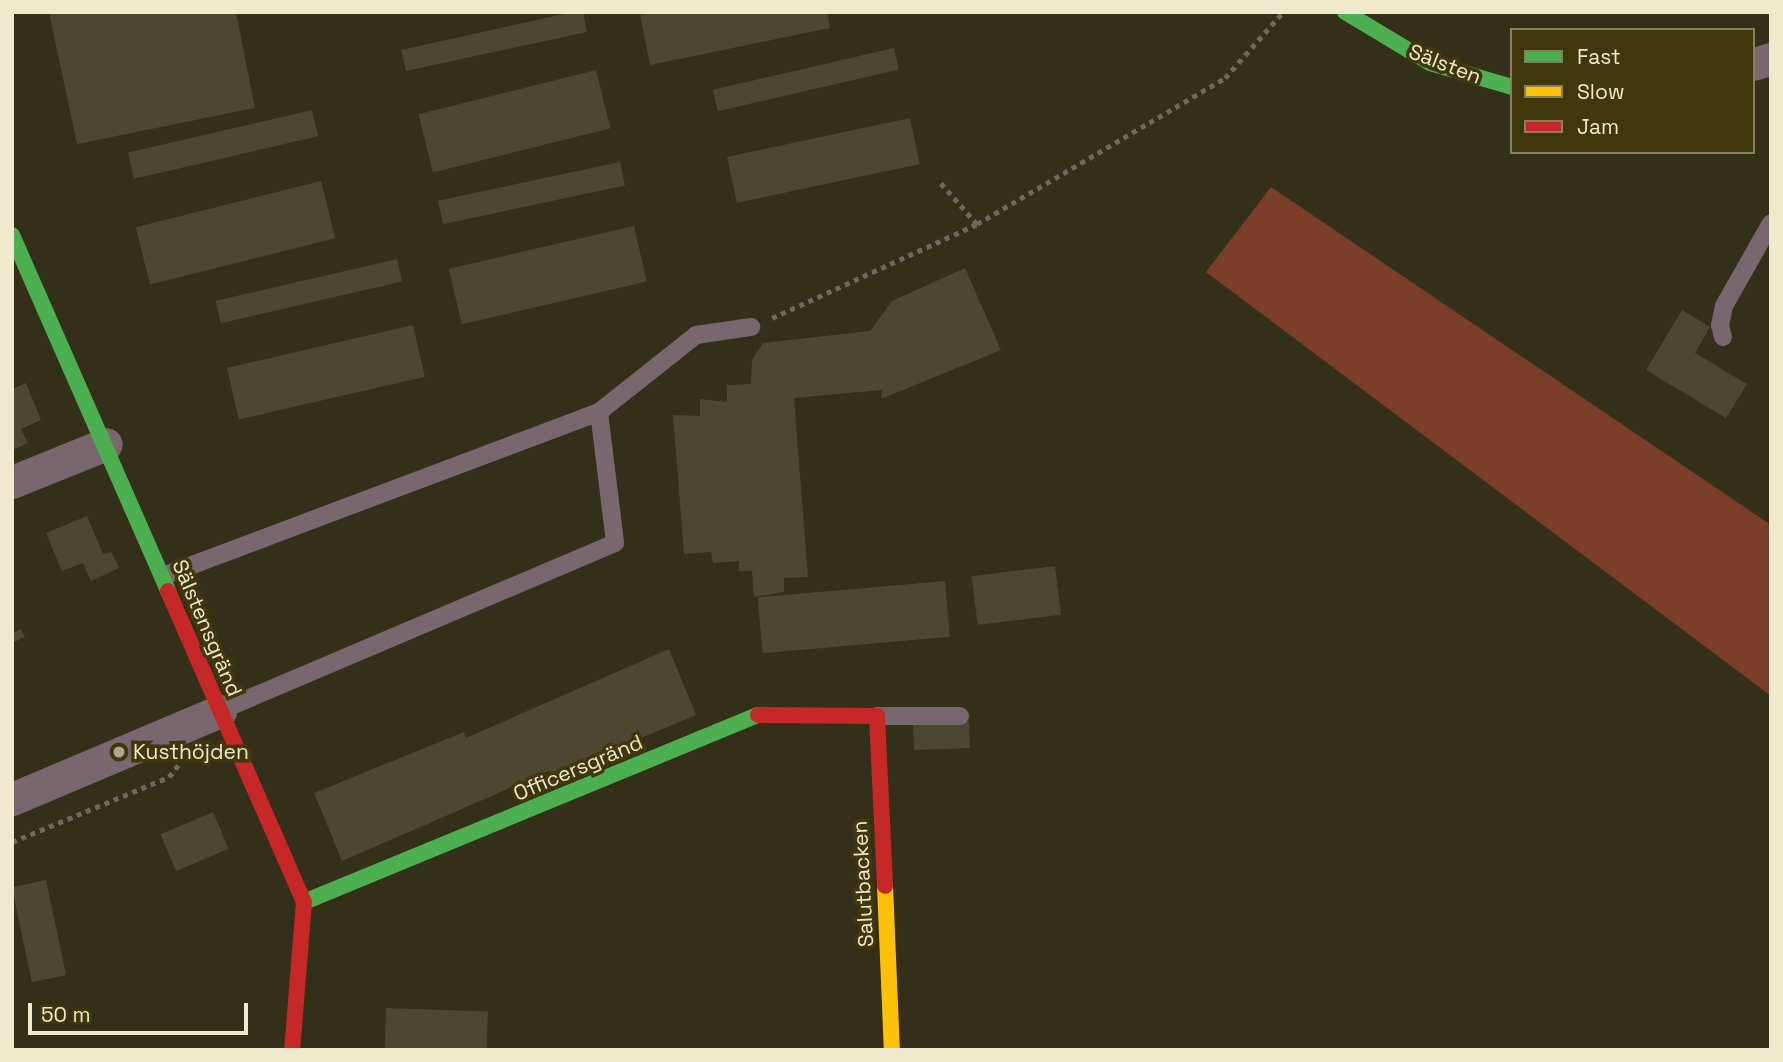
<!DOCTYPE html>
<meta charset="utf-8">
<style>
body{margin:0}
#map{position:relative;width:1783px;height:1062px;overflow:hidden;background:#342f18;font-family:"Space Grotesk",sans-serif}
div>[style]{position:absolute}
.green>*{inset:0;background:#7b3f29}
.building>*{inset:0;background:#4b4731;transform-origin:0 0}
.path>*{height:4.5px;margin-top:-2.25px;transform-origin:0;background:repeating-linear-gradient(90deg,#726663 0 5px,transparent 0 10px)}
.lane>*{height:18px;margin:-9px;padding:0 9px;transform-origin:9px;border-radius:9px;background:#796770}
.street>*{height:33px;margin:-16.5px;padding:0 16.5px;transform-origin:16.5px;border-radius:16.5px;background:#796770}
.fast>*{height:16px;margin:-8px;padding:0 8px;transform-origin:8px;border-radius:8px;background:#4caf50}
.slow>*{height:16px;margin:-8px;padding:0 8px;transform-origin:8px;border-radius:8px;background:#ffc107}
.jam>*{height:16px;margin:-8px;padding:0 8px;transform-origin:8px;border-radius:8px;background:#c62828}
.dots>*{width:19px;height:19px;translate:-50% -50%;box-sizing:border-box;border:4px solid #40370c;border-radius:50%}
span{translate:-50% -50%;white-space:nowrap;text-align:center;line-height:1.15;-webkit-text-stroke:7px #40370c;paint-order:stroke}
.street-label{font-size:21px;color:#efeacd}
.poi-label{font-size:21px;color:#efeacd}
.left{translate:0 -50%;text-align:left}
.frame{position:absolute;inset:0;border:14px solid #efeacd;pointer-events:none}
.legend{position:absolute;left:1510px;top:28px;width:245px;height:126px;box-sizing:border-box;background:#40370c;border:2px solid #867f59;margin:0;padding:9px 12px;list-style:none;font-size:21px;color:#efeacd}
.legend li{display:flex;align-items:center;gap:14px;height:35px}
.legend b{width:35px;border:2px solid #867f59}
.scale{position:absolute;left:28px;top:1003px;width:220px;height:32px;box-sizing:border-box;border:4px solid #efeacd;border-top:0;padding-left:9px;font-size:21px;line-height:24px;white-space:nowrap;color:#efeacd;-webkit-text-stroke:5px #40370c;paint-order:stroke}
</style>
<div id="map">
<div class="green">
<i style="clip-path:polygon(1271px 187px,1771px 525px,1771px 696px,1206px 272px)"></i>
</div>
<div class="building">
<i style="clip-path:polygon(49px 12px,236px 12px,255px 108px,77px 144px)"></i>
<i style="clip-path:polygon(573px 12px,583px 12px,587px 32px,406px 71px,401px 50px)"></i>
<i style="clip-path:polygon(654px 12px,827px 12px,830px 28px,650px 65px,640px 15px)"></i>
<i style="left:894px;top:48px;width:22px;height:186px;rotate:77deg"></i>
<i style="left:596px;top:70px;width:60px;height:183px;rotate:76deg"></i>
<i style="left:312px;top:110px;width:27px;height:189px;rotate:77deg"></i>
<i style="left:910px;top:118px;width:47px;height:187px;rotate:78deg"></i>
<i style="left:620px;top:162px;width:24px;height:186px;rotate:78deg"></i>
<i style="left:321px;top:181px;width:59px;height:191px;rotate:76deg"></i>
<i style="left:634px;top:226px;width:57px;height:190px;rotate:77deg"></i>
<i style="left:397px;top:259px;width:23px;height:186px;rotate:77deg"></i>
<i style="clip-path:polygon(965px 268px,1001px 350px,881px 399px,882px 390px,794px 398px,808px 577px,784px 578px,784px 592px,754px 597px,752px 571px,739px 571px,739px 561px,713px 563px,711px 552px,684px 554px,673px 415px,700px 416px,700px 399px,727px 402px,727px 385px,751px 384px,752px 360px,763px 343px,870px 331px,892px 301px)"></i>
<i style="clip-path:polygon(1682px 310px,1710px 327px,1695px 353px,1747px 384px,1726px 418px,1646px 370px)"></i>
<i style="left:413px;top:325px;width:53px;height:191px;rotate:77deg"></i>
<i style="clip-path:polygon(26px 383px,41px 420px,21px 429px,28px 443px,12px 450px,12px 389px)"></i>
<i style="clip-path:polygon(87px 516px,103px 554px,111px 552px,119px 568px,91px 581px,83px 563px,62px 571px,46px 533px)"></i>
<i style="left:1055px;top:566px;width:49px;height:84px;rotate:83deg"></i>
<i style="left:945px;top:581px;width:56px;height:188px;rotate:85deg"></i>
<i style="clip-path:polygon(21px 629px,25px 637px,14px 642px,12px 633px)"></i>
<i style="clip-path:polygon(669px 649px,696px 715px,550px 776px,549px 771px,342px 861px,314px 793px,464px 732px,466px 738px)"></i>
<i style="left:969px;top:721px;width:27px;height:56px;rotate:88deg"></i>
<i style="left:213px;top:812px;width:40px;height:57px;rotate:67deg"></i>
<i style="left:46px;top:880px;width:97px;height:35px;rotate:78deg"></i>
<i style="left:386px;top:1008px;width:102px;height:42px;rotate:2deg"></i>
</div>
<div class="path">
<i style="left:941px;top:183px;width:55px;rotate:48.7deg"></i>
<i style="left:772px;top:318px;width:226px;rotate:-24.6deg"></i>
<i style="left:977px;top:224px;width:288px;rotate:-30.5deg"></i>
<i style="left:1225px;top:78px;width:88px;rotate:-48.7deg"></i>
<i style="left:12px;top:842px;width:170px;rotate:-22.5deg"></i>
<i style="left:169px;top:777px;width:16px;rotate:-52deg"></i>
</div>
<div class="lane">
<i style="left:1723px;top:337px;width:12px;rotate:-104deg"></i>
<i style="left:1720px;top:325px;width:19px;rotate:-78deg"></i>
<i style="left:1724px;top:306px;width:95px;rotate:-60.5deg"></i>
<i style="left:599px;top:412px;width:124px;rotate:-38.4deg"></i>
<i style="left:696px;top:335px;width:56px;rotate:-8.3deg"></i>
<i style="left:163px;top:576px;width:466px;rotate:-20.6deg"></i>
<i style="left:599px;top:412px;width:132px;rotate:83deg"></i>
<i style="left:615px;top:543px;width:429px;rotate:157deg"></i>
<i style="left:877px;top:716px;width:83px"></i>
</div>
<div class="street">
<i style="left:1753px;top:64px;width:19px;rotate:-16deg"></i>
<i style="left:12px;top:482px;width:101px;rotate:-22deg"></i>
<i style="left:12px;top:799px;width:226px;rotate:-22.9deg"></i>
</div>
<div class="fast">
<i style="left:1345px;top:12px;width:99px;rotate:31deg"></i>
<i style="left:1430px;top:63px;width:85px;rotate:16.3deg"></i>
<i style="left:12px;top:235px;width:389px;rotate:66.3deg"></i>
<i style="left:304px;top:902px;width:491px;rotate:-22.4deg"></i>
</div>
<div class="slow">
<i style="left:885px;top:886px;width:164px;rotate:87.6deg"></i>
</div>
<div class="jam">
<i style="left:168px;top:591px;width:339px;rotate:66.4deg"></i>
<i style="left:304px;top:902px;width:148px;rotate:94.6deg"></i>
<i style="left:758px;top:715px;width:119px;rotate:0.5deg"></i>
<i style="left:877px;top:716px;width:170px;rotate:87.3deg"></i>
</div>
<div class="dots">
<i style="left:119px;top:752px;background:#aea98e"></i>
</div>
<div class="street-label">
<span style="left:1445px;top:64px;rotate:21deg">Sälsten</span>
<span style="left:207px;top:628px;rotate:67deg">Sälstensgränd</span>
<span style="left:578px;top:768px;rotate:-23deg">Officersgränd</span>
<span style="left:863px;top:884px;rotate:-93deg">Salutbacken</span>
</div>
<div class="poi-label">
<span class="left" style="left:133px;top:752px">Kusthöjden</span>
</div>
<div class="frame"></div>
<ul class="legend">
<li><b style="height:9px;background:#4caf50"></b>Fast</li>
<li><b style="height:9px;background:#ffc107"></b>Slow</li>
<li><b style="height:9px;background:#c62828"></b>Jam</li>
</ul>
<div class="scale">50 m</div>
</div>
